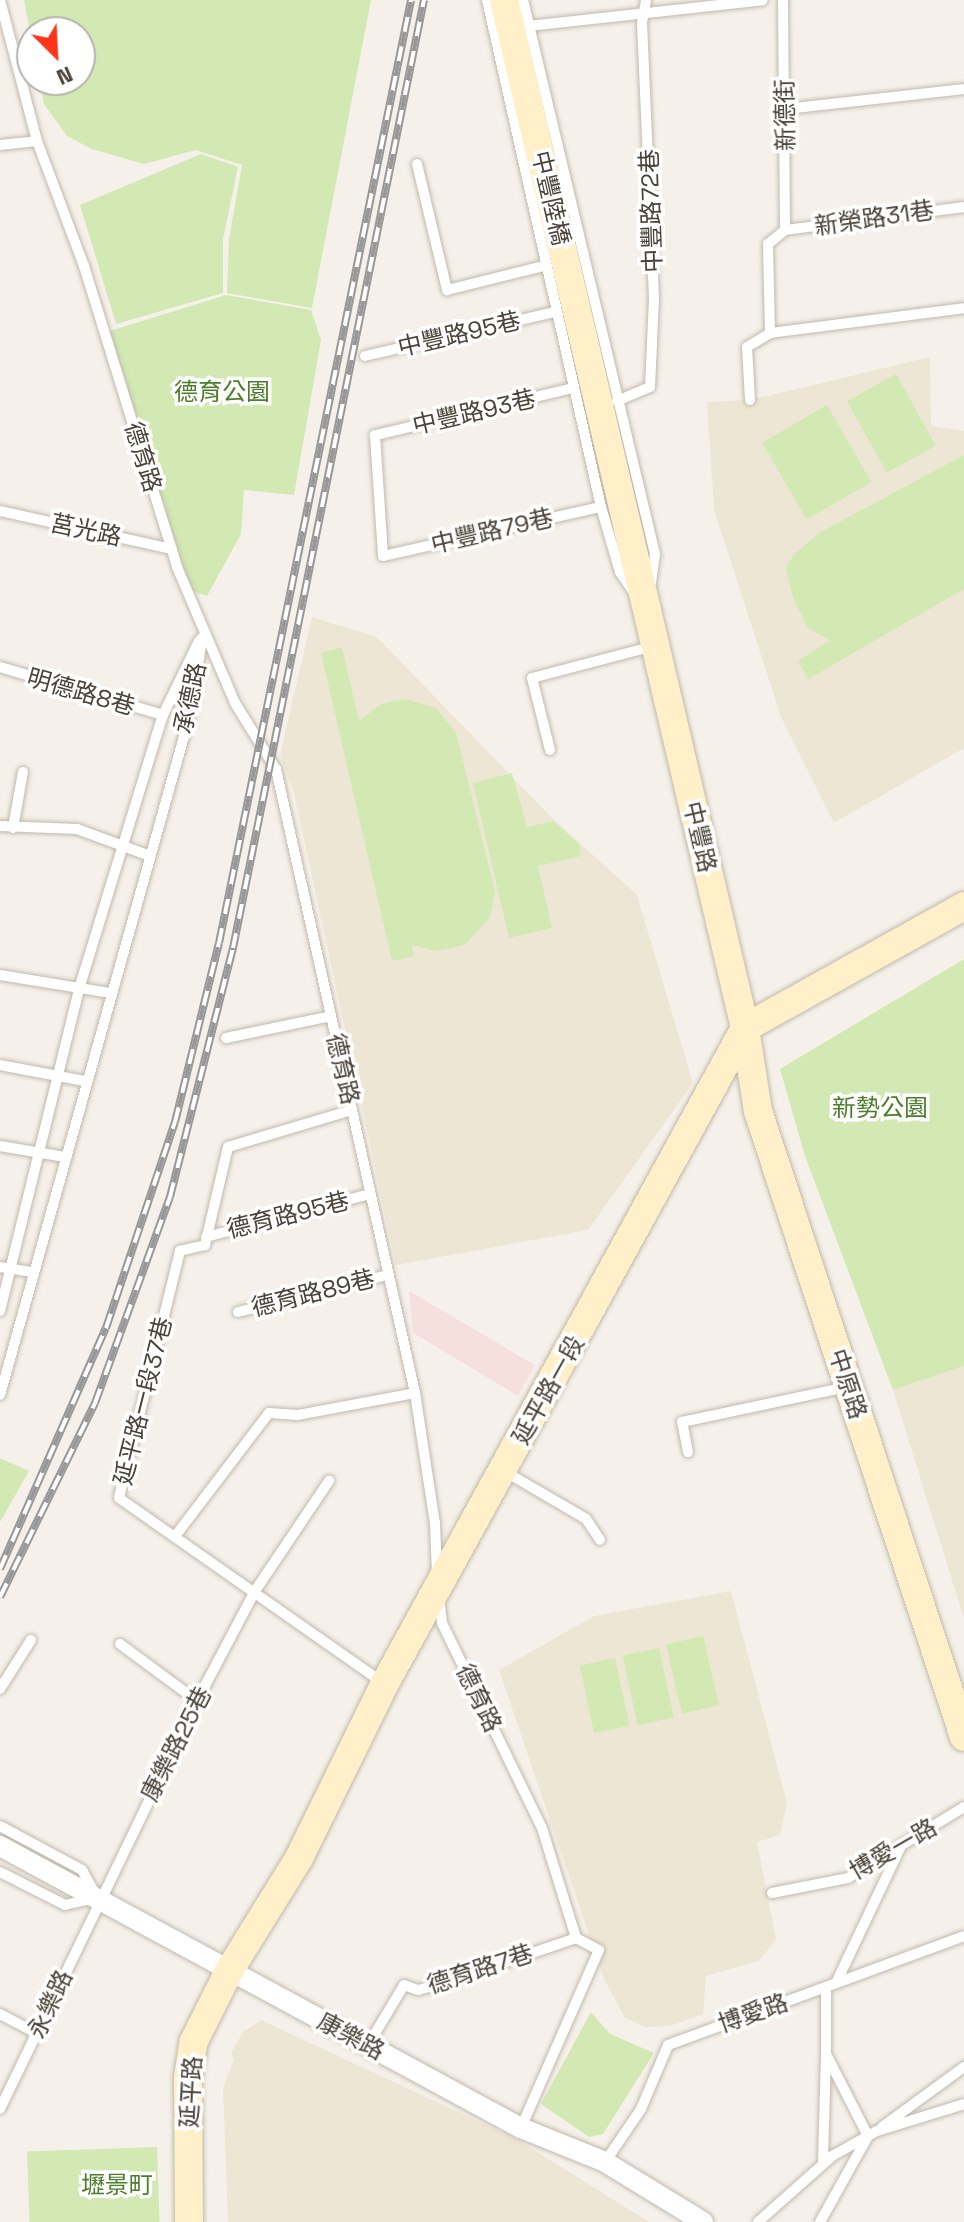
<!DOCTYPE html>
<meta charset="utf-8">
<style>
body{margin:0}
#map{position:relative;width:964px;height:2222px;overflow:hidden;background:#f5f1ea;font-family:"Space Grotesk","Noto Sans TC",sans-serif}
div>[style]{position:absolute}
.education>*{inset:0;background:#eee6d4}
.medical>*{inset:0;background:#f5e0de}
.green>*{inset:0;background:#d2e9b3;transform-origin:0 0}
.roads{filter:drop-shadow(0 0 2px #c1b9ac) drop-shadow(0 0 2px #c1b9ac)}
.service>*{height:10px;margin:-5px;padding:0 5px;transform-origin:5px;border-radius:5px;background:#fff}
.minor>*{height:20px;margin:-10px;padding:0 10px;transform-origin:10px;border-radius:10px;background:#fff}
.secondary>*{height:28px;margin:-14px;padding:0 14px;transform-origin:14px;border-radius:14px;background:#fff0ca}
.rail>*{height:8px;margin-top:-4px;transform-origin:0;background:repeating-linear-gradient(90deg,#fff 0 15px,#989898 0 30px);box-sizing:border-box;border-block:2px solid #989898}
span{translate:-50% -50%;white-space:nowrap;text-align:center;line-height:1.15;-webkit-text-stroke:7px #fff;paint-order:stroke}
.street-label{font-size:24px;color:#494238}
.park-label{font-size:24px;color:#4c7d29}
.north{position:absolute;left:16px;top:16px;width:80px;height:80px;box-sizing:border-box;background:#fff;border:2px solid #b6b3af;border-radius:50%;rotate:156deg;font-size:22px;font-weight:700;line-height:32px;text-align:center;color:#494238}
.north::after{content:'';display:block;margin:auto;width:28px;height:36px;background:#fc351a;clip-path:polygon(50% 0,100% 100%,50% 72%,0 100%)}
</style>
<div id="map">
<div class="education">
<i style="clip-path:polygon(930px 357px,931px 426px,964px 431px,964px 748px,834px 823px,781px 717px,714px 510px,707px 402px,750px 400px)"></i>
<i style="clip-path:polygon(312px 617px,377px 637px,549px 815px,637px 895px,693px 1083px,588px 1230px,396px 1265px,294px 793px,280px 755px)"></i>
<i style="clip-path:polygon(964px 1366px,964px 1619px,893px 1390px)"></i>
<i style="clip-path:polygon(731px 1591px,787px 1803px,780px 1835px,757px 1842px,776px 1939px,759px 1961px,706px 1976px,703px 2014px,670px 2026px,645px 2027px,625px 2018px,604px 1979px,499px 1670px,594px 1616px)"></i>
<i style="clip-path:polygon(261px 2020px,518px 2140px,649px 2222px,228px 2222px,223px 2088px,234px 2059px,231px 2053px,243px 2032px)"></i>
</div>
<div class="medical">
<i style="clip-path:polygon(409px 1291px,535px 1365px,518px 1396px,413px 1333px)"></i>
</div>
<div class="green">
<i style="clip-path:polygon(24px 0,371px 0,312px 308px,227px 293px,229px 239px,242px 165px,196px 150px,144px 164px,92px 149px,67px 136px,44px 104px,39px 80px,80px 80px,80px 32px,32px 32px,32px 44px)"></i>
<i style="clip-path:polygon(201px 154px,238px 167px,223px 239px,223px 293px,116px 324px,80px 205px)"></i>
<i style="clip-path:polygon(226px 295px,311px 310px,321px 340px,294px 495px,244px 490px,241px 534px,207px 596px,190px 590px,110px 331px)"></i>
<i style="left:896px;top:374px;width:82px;height:56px;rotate:61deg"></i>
<i style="left:827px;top:405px;width:89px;height:75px;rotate:60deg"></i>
<i style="clip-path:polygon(964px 455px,964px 589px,808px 679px,798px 661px,830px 640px,808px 628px,793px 598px,786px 568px,794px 554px,819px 533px)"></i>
<i style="clip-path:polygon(342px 647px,359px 721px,381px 704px,406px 699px,436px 708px,456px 733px,495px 891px,490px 917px,465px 945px,436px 951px,412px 945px,414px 956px,392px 961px,321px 653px)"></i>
<i style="clip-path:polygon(512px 773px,527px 827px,553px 821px,579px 844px,581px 856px,538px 866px,552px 928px,509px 938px,473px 783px)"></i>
<i style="clip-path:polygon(964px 959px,964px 1366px,893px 1390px,805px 1156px,780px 1069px)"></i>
<i style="clip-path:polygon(0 1458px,29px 1471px,0 1522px)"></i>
<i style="left:703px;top:1636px;width:71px;height:38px;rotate:77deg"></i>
<i style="left:659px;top:1648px;width:71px;height:37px;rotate:78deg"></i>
<i style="left:615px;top:1658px;width:69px;height:36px;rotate:78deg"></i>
<i style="clip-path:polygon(591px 2012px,610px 2034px,654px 2053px,603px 2134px,589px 2137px,541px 2104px)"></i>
<i style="left:157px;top:2147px;width:75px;height:130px;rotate:88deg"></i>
</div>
<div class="roads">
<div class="service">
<i style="left:0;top:0;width:146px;rotate:75.3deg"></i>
<i style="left:37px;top:141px;width:134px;rotate:69.4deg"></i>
<i style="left:84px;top:266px;width:315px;rotate:72.8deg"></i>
<i style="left:177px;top:567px;width:148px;rotate:66.9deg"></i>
<i style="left:235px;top:703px;width:78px;rotate:58.2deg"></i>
<i style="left:276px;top:769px;width:639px;rotate:77.44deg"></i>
<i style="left:415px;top:1393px;width:132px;rotate:81.3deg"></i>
<i style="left:435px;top:1523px;width:51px;rotate:87.8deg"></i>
<i style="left:487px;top:0;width:520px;rotate:77.33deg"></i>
<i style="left:601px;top:507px;width:68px;rotate:73.7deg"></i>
<i style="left:620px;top:572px;width:23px;rotate:56deg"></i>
<i style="left:523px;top:0;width:570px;rotate:76.6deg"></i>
<i style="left:655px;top:554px;width:29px;rotate:98deg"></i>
<i style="left:783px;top:0;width:230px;rotate:89.5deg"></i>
<i style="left:529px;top:26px;width:235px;rotate:-6.3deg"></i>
<i style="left:786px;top:109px;width:179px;rotate:-6.4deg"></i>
<i style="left:0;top:145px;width:37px;rotate:-6deg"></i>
<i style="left:417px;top:164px;width:130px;rotate:76.6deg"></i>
<i style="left:447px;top:290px;width:100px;rotate:-13.9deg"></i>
<i style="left:785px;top:230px;width:180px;rotate:-7.3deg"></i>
<i style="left:770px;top:333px;width:196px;rotate:-7.3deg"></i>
<i style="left:365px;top:356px;width:194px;rotate:-13.1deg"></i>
<i style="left:573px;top:388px;width:204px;rotate:166.6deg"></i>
<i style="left:375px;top:435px;width:121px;rotate:86.2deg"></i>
<i style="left:383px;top:556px;width:223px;rotate:-12.7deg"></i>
<i style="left:750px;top:400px;width:53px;rotate:-93.2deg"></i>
<i style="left:747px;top:347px;width:27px;rotate:-31deg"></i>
<i style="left:770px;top:333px;width:89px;rotate:-91.3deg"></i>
<i style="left:768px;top:244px;width:22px;rotate:-39deg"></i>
<i style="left:617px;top:401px;width:36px;rotate:-23deg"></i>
<i style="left:650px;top:387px;width:89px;rotate:-87.4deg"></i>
<i style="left:654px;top:298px;width:275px;rotate:-92.5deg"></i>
<i style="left:642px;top:23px;width:23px;rotate:-80deg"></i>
<i style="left:0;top:511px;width:176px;rotate:12.5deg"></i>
<i style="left:0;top:667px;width:170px;rotate:16.4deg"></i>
<i style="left:550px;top:750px;width:74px;rotate:-104deg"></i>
<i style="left:532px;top:678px;width:126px;rotate:-14.7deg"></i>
<i style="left:0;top:826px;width:77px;rotate:2.2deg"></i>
<i style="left:77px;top:829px;width:78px;rotate:20.3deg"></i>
<i style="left:13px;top:828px;width:57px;rotate:-79.9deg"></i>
<i style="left:0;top:975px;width:111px;rotate:9.3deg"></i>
<i style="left:226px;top:1038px;width:107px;rotate:-11.8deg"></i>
<i style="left:0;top:1065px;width:86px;rotate:10.7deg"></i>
<i style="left:352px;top:1110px;width:129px;rotate:163.4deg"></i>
<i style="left:228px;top:1147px;width:101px;rotate:103.2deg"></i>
<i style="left:205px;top:1245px;width:26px;rotate:167deg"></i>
<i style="left:180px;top:1251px;width:254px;rotate:103.9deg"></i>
<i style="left:119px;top:1498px;width:322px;rotate:35deg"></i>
<i style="left:0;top:1146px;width:66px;rotate:9.6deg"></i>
<i style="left:206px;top:1237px;width:170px;rotate:-14.7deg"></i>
<i style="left:0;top:1267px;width:33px;rotate:9deg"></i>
<i style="left:0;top:1311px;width:332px;rotate:-76.2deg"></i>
<i style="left:79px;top:989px;width:287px;rotate:-73deg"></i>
<i style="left:163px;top:715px;width:82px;rotate:-64.1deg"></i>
<i style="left:238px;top:1312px;width:154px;rotate:-13.9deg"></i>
<i style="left:0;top:1395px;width:713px;rotate:-74.39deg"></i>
<i style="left:192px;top:708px;width:71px;rotate:-81.9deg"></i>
<i style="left:688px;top:1452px;width:31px;rotate:-101deg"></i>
<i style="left:682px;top:1422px;width:168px;rotate:-12deg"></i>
<i style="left:504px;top:1471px;width:95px;rotate:30.3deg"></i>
<i style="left:586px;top:1519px;width:25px;rotate:56deg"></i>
<i style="left:176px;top:1535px;width:153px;rotate:-52.7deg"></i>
<i style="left:269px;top:1413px;width:29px;rotate:4deg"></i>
<i style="left:298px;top:1415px;width:119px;rotate:-10.6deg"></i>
<i style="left:439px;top:1598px;width:25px;rotate:83deg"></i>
<i style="left:442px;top:1623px;width:228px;rotate:64deg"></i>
<i style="left:542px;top:1828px;width:115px;rotate:72.8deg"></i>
<i style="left:576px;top:1938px;width:26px;rotate:28deg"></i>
<i style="left:599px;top:1950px;width:194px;rotate:113.7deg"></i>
<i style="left:120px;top:1644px;width:96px;rotate:36.5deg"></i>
<i style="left:0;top:1689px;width:58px;rotate:-57.7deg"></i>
<i style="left:0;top:1826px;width:93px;rotate:28.2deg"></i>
<i style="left:82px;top:1870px;width:26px;rotate:61deg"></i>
<i style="left:0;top:1872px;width:73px;rotate:26.9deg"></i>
<i style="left:65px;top:1905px;width:28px;rotate:-13deg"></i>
<i style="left:772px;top:1893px;width:77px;rotate:-11.2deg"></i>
<i style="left:848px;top:1878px;width:136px;rotate:-31.5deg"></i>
<i style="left:836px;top:1983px;width:154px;rotate:-64.6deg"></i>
<i style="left:0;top:2014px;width:41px;rotate:27.8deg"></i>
<i style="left:368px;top:2045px;width:70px;rotate:-59deg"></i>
<i style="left:404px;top:1985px;width:15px;rotate:20deg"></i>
<i style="left:418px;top:1990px;width:27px;rotate:-15deg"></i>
<i style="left:444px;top:1983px;width:139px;rotate:-18.8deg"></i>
<i style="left:0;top:2109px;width:453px;rotate:-64.2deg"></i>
<i style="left:197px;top:1701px;width:124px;rotate:-62.2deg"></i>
<i style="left:255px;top:1591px;width:133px;rotate:-56.1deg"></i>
<i style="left:882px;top:2127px;width:102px;rotate:-36.2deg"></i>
<i style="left:823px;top:2161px;width:106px;rotate:-88.4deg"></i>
<i style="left:605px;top:2162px;width:64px;rotate:-55.8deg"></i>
<i style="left:641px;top:2109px;width:69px;rotate:-67.1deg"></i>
<i style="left:668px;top:2045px;width:315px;rotate:-20.2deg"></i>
<i style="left:758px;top:2222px;width:99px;rotate:-41.7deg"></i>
<i style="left:832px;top:2156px;width:51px;rotate:-29.1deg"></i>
<i style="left:877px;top:2131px;width:91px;rotate:-17.2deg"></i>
<i style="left:820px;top:2222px;width:98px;rotate:-60.8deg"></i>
<i style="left:868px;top:2136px;width:92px;rotate:-117.1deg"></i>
<i style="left:826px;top:2054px;width:66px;rotate:-90deg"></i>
</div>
<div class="minor">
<i style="left:0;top:1846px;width:592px;rotate:28.43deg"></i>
<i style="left:521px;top:2128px;width:91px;rotate:22deg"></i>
<i style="left:605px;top:2162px;width:115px;rotate:31.5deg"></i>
</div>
<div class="secondary">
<i style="left:504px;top:0;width:1056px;rotate:76.81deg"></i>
<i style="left:745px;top:1028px;width:84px;rotate:81.1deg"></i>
<i style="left:758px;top:1111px;width:659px;rotate:71.78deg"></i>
<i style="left:189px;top:2222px;width:145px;rotate:-90.4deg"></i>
<i style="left:188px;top:2077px;width:36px;rotate:-81deg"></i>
<i style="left:194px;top:2041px;width:78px;rotate:-63.4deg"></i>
<i style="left:229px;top:1971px;width:133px;rotate:-58.2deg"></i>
<i style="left:299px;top:1858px;width:193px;rotate:-63.8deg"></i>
<i style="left:384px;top:1685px;width:750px;rotate:-61.21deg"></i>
<i style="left:745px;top:1028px;width:251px;rotate:-29.1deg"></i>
</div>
</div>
<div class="rail">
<i style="left:0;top:1569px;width:263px;rotate:-66.3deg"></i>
<i style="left:106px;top:1328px;width:217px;rotate:-71.5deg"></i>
<i style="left:175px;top:1122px;width:184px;rotate:-76.2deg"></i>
<i style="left:219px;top:943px;width:962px;rotate:-78.49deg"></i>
<i style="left:0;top:1597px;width:216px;rotate:-63.9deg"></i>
<i style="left:95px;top:1403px;width:219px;rotate:-70deg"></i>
<i style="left:170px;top:1197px;width:257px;rotate:-75.8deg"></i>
<i style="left:233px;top:948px;width:967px;rotate:-78.61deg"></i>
</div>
<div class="street-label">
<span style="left:785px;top:115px;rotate:-91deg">新德街</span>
<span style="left:551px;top:198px;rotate:77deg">中豐陸橋</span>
<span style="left:651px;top:211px;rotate:-92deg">中豐路72巷</span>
<span style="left:874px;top:218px;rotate:-8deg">新榮路31巷</span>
<span style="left:459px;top:334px;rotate:-13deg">中豐路95巷</span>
<span style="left:474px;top:412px;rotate:-13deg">中豐路93巷</span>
<span style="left:143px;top:457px;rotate:73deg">德育路</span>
<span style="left:86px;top:530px;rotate:12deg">莒光路</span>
<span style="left:492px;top:531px;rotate:-13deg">中豐路79巷</span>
<span style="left:81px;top:692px;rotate:16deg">明德路8巷</span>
<span style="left:190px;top:698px;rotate:-78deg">承德路</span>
<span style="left:700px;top:837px;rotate:77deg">中豐路</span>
<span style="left:343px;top:1069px;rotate:77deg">德育路</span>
<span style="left:288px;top:1215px;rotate:-14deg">德育路95巷</span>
<span style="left:313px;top:1293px;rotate:-14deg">德育路89巷</span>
<span style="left:848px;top:1384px;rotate:72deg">中原路</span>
<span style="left:548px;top:1390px;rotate:-61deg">延平路一段</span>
<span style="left:143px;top:1401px;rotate:-76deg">延平路一段37巷</span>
<span style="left:479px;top:1698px;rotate:64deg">德育路</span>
<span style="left:176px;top:1744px;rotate:-63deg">康樂路25巷</span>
<span style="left:893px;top:1849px;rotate:-30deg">博愛一路</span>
<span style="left:480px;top:1969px;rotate:-18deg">德育路7巷</span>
<span style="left:50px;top:2004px;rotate:-65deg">永樂路</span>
<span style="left:753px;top:2013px;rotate:-19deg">博愛路</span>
<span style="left:351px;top:2036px;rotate:28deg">康樂路</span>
<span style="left:191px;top:2092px;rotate:-87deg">延平路</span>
</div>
<div class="park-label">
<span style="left:222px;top:392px">德育公園</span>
<span style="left:880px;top:1108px">新勢公園</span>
<span style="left:117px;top:2185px">壢景町</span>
</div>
<div class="north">N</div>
</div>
